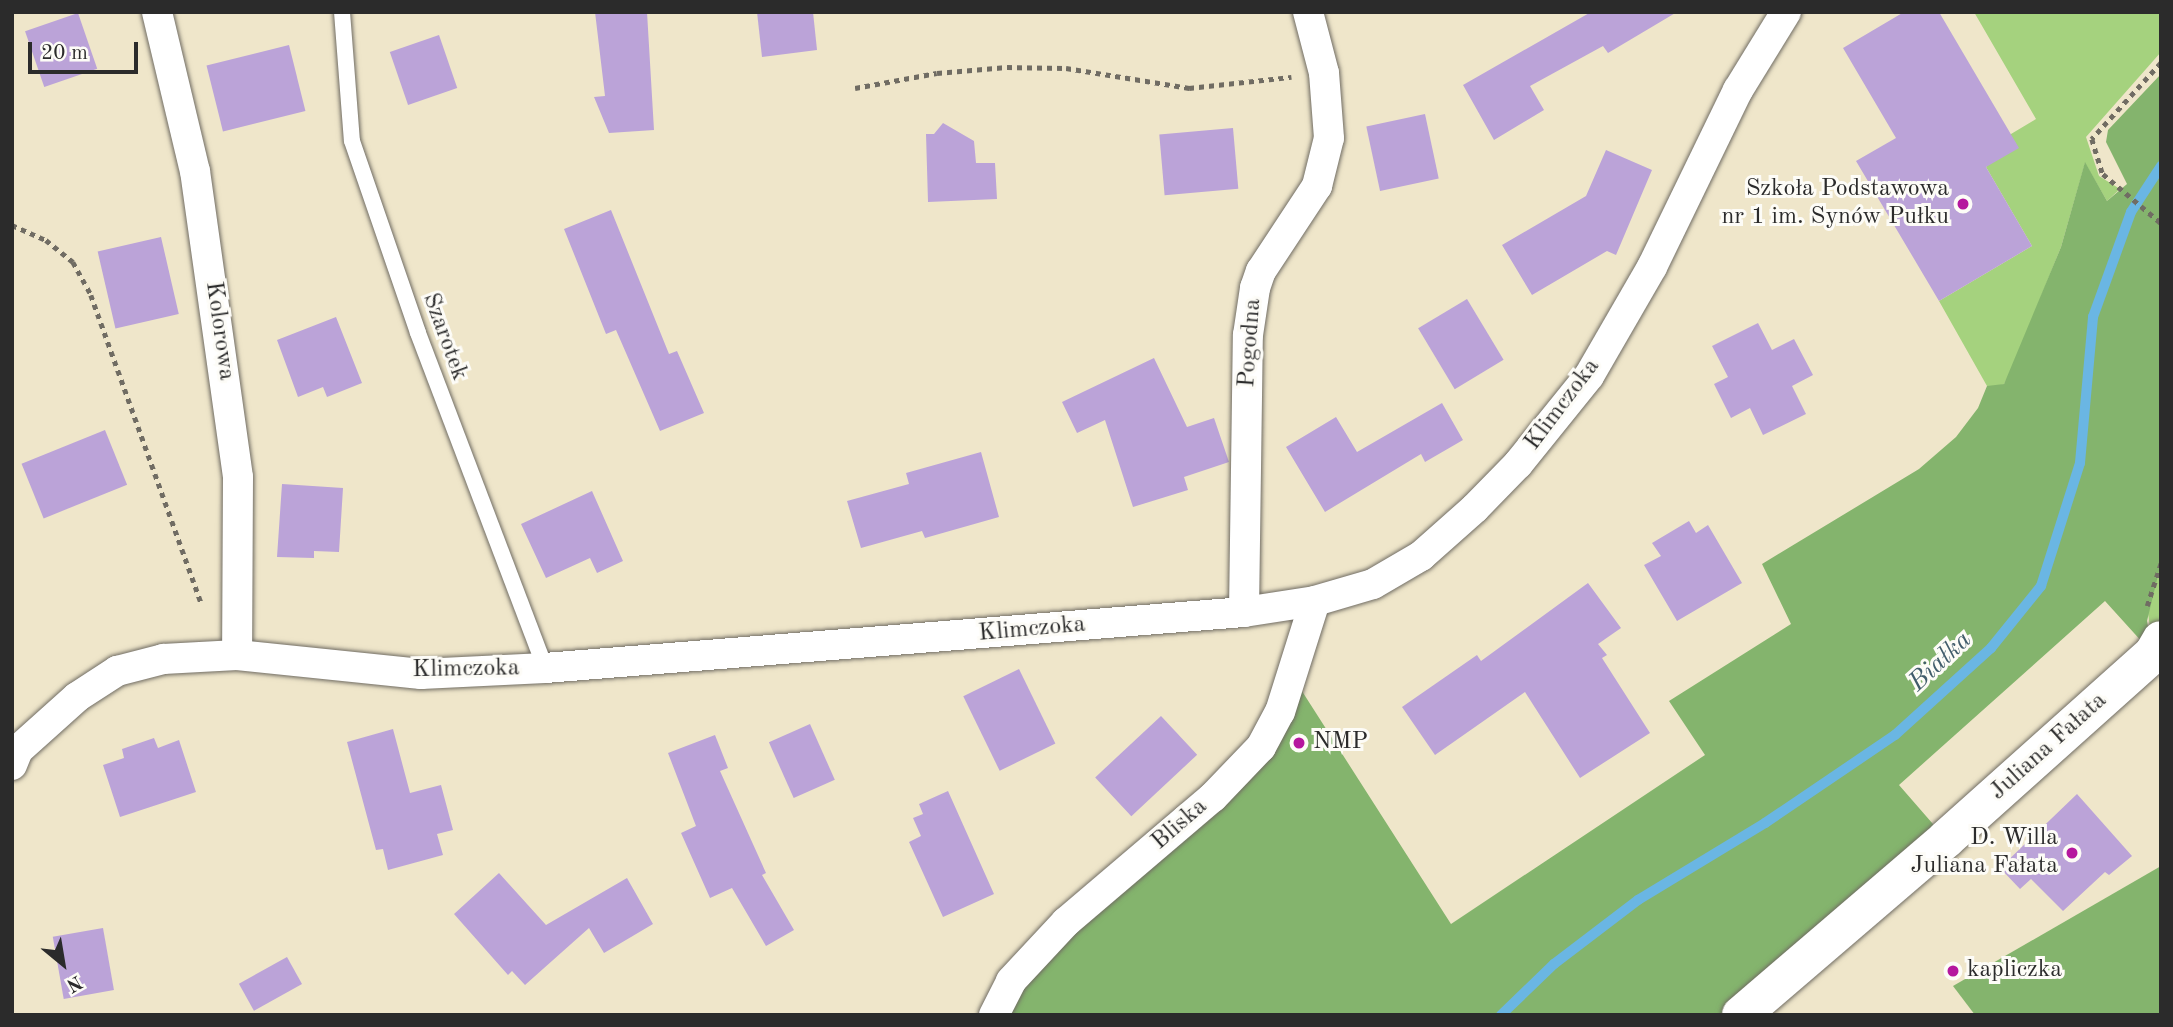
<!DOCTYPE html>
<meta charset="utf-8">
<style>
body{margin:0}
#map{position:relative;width:2173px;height:1027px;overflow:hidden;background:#efe6ca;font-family:"Old Standard TT",serif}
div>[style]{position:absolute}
.green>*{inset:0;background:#a5d27e}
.forest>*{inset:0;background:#84b46d}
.stream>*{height:10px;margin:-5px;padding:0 5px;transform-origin:5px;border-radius:5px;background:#6ab6e3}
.building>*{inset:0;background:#bba3d8;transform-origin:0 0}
.path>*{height:4.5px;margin-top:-2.25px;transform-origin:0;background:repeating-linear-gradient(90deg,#706c63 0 5px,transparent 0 10px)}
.roads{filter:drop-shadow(0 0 2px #706c63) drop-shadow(0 0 2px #706c63)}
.service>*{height:16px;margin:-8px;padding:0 8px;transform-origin:8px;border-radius:8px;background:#fff}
.minor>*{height:30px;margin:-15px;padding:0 15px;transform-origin:15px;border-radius:15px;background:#fff}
.tertiary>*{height:38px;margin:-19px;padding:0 19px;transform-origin:19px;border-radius:19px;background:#fff}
.dots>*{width:19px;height:19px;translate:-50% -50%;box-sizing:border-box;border:4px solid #fdfcf7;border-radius:50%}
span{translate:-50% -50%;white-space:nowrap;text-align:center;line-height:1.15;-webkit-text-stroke:6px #fdfcf7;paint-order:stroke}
.poi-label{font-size:24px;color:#2b2b2b}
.right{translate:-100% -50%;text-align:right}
.left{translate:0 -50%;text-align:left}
.street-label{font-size:24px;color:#2b2b2b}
.water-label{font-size:26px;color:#415c6b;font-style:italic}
.frame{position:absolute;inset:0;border:14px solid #2b2b2b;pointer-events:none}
.north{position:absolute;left:28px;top:929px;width:70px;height:70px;-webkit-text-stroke:5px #fdfcf7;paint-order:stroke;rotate:150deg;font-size:19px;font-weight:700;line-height:28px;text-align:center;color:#2b2b2b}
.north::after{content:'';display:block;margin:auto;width:24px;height:32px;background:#2b2b2b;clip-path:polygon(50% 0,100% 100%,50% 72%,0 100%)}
.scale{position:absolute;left:28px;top:42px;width:110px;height:32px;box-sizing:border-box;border:4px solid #2b2b2b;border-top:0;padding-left:9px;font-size:21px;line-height:24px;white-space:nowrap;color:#2b2b2b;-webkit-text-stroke:5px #fdfcf7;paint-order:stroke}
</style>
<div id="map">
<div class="green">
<i style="clip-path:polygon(1974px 12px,2161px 12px,2161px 52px,2086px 137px,2099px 176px,2120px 189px,2107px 201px,2085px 163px,2061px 247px,2010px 373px,2004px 384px,1993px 388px,1987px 386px,1939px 301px,2032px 246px,1986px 167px,2011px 134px,2036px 119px)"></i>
<i style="clip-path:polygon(2161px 563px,2161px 640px,2153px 649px,2147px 606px)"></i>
</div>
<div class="forest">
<i style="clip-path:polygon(2161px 74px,2161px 563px,2147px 621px,2153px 654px,2105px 601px,1899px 785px,1946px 839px,1741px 1015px,994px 1015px,1011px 981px,1213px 797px,1291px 674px,1451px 924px,1705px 755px,1669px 701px,1791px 624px,1762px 564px,1919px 469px,1956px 437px,1978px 408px,1987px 386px,2004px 384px,2061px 247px,2085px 162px,2107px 201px,2127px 184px,2106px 142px,2108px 130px)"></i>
<i style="clip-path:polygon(2161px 866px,2161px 1015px,1975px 1015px,1953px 986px)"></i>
</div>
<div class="stream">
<i style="left:1501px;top:1015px;width:74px;rotate:-43.9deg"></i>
<i style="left:1554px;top:964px;width:106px;rotate:-37.3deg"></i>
<i style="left:1638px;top:900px;width:149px;rotate:-31.2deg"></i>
<i style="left:1765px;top:823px;width:157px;rotate:-34.1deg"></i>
<i style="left:1895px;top:735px;width:130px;rotate:-42.2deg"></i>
<i style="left:1991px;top:648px;width:80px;rotate:-51.1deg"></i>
<i style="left:2041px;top:586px;width:129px;rotate:-72.4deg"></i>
<i style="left:2080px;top:463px;width:147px;rotate:-84.9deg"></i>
<i style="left:2093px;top:317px;width:112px;rotate:-70.1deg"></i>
<i style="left:2131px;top:212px;width:55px;rotate:-56.9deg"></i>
</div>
<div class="building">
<i style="clip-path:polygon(595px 12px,647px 12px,654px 130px,609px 133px,594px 97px,605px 96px)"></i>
<i style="clip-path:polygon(757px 12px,813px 12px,817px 50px,762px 57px)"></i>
<i style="clip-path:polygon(1591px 12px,1677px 12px,1608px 53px,1603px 46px,1530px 86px,1544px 110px,1494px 140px,1463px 85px)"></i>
<i style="clip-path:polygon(1904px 12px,1939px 12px,2019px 148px,1986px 167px,2032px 246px,1939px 301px,1856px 161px,1896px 138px,1843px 48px)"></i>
<i style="left:78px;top:13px;width:59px;height:56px;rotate:71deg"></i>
<i style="left:439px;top:35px;width:56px;height:52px;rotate:71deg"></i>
<i style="left:289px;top:45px;width:68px;height:85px;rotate:76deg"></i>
<i style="left:1425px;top:114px;width:66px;height:60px;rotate:78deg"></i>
<i style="clip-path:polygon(943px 123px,974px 141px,976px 163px,995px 163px,997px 199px,928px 202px,926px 134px,934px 134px)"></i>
<i style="left:1233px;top:128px;width:61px;height:74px;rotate:85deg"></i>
<i style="clip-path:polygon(1606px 150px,1652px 170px,1616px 255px,1607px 251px,1532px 295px,1502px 245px,1586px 196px)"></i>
<i style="clip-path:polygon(611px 210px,669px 354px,677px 351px,704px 413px,660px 431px,616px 330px,606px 334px,564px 229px)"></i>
<i style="left:161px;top:237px;width:79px;height:65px;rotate:77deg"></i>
<i style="left:1467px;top:299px;width:71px;height:57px;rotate:59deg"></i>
<i style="clip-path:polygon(336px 317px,362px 383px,327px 397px,323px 387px,298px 397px,277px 340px)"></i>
<i style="clip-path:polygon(1758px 323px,1772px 350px,1794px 339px,1813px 375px,1792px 386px,1806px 414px,1763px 435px,1750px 408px,1731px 418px,1714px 384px,1728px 377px,1712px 346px)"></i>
<i style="clip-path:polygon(1154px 358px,1187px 427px,1214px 418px,1229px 462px,1184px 477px,1188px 490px,1133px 507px,1105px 420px,1077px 433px,1062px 402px)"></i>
<i style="clip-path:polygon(1442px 403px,1463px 440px,1425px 462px,1421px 454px,1325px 512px,1286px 447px,1336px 417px,1357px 452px)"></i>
<i style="left:105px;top:430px;width:59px;height:90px;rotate:68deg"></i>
<i style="clip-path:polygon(981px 452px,999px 517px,925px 538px,922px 531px,861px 548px,847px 501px,909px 484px,906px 473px)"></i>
<i style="clip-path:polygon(282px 484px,343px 488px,339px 552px,314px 551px,314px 558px,277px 557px)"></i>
<i style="clip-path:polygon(592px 491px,623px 561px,597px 573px,590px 558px,546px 578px,521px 524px)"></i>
<i style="clip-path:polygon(1689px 521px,1696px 533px,1708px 525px,1742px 583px,1677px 621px,1644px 565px,1661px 556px,1652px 543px)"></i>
<i style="clip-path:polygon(1588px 583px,1621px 628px,1598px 644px,1607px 655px,1602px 658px,1650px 733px,1580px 778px,1525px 692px,1435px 755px,1402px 707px,1477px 655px,1481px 661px)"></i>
<i style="left:1019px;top:669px;width:83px;height:62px;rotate:64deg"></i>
<i style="left:1161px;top:716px;width:53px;height:90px;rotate:47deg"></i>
<i style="left:810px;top:724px;width:61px;height:45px;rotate:66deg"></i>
<i style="clip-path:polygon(393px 729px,410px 793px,441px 785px,453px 830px,437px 834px,443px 855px,388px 870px,383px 849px,376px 850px,347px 742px)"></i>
<i style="clip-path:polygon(715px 735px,728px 768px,720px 771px,766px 873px,762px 875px,794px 930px,766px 946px,732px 888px,710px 898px,681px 833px,696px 826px,668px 753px)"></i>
<i style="clip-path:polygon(154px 738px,158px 748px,179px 740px,196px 792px,120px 817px,103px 765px,124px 758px,122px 749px)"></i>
<i style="clip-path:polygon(948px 791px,994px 894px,943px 917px,909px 842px,921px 836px,913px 818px,923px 814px,919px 804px)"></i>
<i style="clip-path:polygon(2077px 794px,2132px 856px,2109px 875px,2105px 872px,2063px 911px,2031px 879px,2020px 889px,2000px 868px)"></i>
<i style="clip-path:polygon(499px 873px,546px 925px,627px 878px,653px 924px,604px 953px,589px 928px,525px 985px,512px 971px,508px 975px,454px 914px)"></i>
<i style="left:103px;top:928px;width:63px;height:51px;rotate:80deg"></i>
<i style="left:287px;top:957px;width:31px;height:55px;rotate:61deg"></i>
</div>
<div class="path">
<i style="left:2161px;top:63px;width:103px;rotate:132.2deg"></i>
<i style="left:2092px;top:139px;width:37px;rotate:73deg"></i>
<i style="left:2103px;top:174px;width:76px;rotate:40.2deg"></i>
<i style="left:855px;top:88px;width:83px;rotate:-10.4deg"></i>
<i style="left:937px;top:73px;width:70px;rotate:-4.9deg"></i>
<i style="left:1007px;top:67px;width:59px;rotate:1deg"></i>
<i style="left:1066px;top:68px;width:125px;rotate:9.2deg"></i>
<i style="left:1189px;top:88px;width:103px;rotate:-6.2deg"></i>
<i style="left:12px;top:225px;width:37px;rotate:24deg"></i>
<i style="left:46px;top:240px;width:35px;rotate:39deg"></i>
<i style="left:73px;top:262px;width:38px;rotate:61deg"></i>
<i style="left:91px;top:295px;width:329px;rotate:70.3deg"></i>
<i style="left:2147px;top:606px;width:45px;rotate:-72deg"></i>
</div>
<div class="roads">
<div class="service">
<i style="left:342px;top:12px;width:129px;rotate:85.6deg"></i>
<i style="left:352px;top:141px;width:203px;rotate:71deg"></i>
<i style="left:418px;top:333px;width:358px;rotate:69.2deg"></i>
</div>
<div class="minor">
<i style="left:157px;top:12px;width:163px;rotate:76.6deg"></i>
<i style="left:195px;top:171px;width:309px;rotate:82deg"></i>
<i style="left:238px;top:477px;width:178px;rotate:90.3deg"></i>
<i style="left:1244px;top:612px;width:277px;rotate:-89.2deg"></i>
<i style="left:1248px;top:335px;width:48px;rotate:-81.5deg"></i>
<i style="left:1255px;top:288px;width:18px;rotate:-71deg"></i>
<i style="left:1261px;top:271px;width:102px;rotate:-56.6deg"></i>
<i style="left:1317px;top:186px;width:49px;rotate:-76deg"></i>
<i style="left:1329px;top:138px;width:65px;rotate:-94.4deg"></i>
<i style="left:1324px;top:73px;width:63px;rotate:-104.7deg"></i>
<i style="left:12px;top:765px;width:16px;rotate:-68deg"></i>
<i style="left:18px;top:750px;width:79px;rotate:-41.9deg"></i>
<i style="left:77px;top:697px;width:48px;rotate:-33deg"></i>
<i style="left:117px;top:671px;width:48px;rotate:-14.6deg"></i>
<i style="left:163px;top:659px;width:74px;rotate:-3.1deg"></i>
<i style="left:237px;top:655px;width:185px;rotate:5.9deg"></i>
<i style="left:421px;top:674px;width:124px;rotate:-2.8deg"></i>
<i style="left:545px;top:668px;width:701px;rotate:-4.58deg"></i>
<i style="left:1244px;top:612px;width:72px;rotate:-8.8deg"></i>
<i style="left:1315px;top:601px;width:60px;rotate:-16.3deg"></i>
<i style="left:1373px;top:584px;width:56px;rotate:-30.3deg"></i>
<i style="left:1421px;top:556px;width:72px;rotate:-41.6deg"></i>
<i style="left:1475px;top:508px;width:62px;rotate:-45.7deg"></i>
<i style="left:1518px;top:464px;width:113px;rotate:-51.1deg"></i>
<i style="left:1589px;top:376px;width:126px;rotate:-60deg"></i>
<i style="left:1652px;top:267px;width:197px;rotate:-64.1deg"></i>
<i style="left:1738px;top:90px;width:92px;rotate:-58.4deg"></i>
<i style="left:994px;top:1015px;width:38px;rotate:-63deg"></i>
<i style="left:1011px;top:981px;width:81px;rotate:-47deg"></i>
<i style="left:1066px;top:922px;width:193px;rotate:-40.4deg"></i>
<i style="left:1213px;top:797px;width:69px;rotate:-46.2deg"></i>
<i style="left:1261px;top:747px;width:40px;rotate:-62deg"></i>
<i style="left:1280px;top:712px;width:116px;rotate:-72.5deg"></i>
</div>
<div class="tertiary">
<i style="left:1741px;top:1015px;width:270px;rotate:-40.6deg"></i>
<i style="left:1946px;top:839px;width:278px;rotate:-41.8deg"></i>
<i style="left:2153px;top:654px;width:16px;rotate:-60deg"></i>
</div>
</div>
<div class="dots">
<i style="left:1963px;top:204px;background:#b5179e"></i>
<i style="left:1299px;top:743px;background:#b5179e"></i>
<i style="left:2072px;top:853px;background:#b5179e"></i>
<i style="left:1953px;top:971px;background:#b5179e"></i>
</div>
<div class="poi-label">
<span class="right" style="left:1949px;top:204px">Szkoła Podstawowa<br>nr 1 im. Synów Pułku</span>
<span class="left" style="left:1313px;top:743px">NMP</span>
<span class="right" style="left:2058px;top:853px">D. Willa<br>Juliana Fałata</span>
<span class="left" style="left:1967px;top:971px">kapliczka</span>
</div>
<div class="street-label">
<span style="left:219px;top:331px;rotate:82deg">Kolorowa</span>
<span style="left:444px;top:337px;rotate:70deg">Szarotek</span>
<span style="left:1251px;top:343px;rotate:-86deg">Pogodna</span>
<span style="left:1563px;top:405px;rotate:-53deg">Klimczoka</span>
<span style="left:1032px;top:630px;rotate:-5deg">Klimczoka</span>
<span style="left:466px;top:670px;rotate:-1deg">Klimczoka</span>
<span style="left:2049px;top:747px;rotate:-42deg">Juliana Fałata</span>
<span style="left:1180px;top:825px;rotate:-41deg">Bliska</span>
</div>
<div class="water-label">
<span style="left:1941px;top:662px;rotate:-43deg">Białka</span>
</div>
<div class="frame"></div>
<div class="north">N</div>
<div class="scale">20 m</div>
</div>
